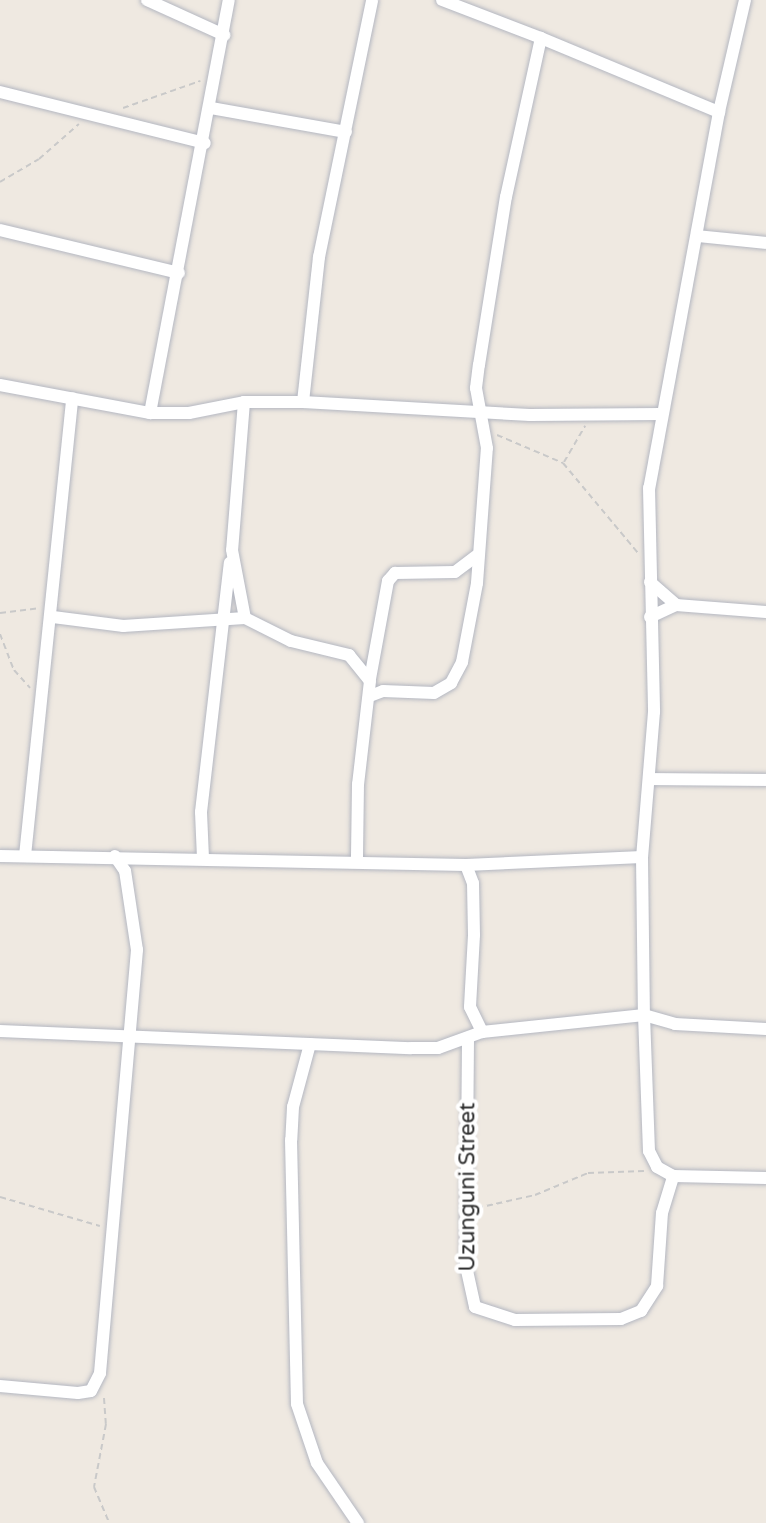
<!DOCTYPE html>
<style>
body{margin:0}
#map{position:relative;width:766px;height:1523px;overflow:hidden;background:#efe9e1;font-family:"Varela Round",sans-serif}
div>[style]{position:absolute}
.path>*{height:2px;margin-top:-1px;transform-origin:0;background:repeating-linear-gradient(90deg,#c9c9c9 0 6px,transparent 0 10px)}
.roads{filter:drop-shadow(0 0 2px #b4b7c1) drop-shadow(0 0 2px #b4b7c1)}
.minor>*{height:12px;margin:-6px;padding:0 6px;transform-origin:6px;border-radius:6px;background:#fff}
span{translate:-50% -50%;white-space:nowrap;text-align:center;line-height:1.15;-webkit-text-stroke:8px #fff;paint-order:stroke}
.street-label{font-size:22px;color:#2e2e2e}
</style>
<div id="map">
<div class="path">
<i style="left:123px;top:108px;width:82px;rotate:-19.3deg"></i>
<i style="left:0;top:182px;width:45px;rotate:-30.5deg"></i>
<i style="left:39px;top:159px;width:53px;rotate:-41.2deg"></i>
<i style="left:497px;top:435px;width:72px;rotate:23deg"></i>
<i style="left:563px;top:463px;width:117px;rotate:50.2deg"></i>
<i style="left:564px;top:462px;width:42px;rotate:-59.7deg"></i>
<i style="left:0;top:613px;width:39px;rotate:-7deg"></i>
<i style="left:0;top:634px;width:39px;rotate:69deg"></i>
<i style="left:14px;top:670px;width:24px;rotate:48deg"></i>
<i style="left:0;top:1197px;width:104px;rotate:16.2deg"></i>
<i style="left:477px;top:1208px;width:59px;rotate:-12.6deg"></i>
<i style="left:535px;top:1195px;width:57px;rotate:-22.5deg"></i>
<i style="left:588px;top:1173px;width:56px;rotate:-2deg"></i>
<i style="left:104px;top:1398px;width:26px;rotate:86deg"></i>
<i style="left:106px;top:1424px;width:64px;rotate:100.8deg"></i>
<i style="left:94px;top:1487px;width:39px;rotate:67deg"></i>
</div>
<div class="roads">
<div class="minor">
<i style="left:147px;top:0;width:85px;rotate:24.4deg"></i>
<i style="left:745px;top:0;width:115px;rotate:103.1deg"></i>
<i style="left:719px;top:112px;width:382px;rotate:100.5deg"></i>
<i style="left:649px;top:488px;width:224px;rotate:88.7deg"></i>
<i style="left:654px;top:712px;width:145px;rotate:94.7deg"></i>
<i style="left:642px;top:857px;width:158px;rotate:89.3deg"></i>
<i style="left:644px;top:1015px;width:136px;rotate:87.9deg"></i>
<i style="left:649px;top:1151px;width:18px;rotate:63deg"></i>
<i style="left:657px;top:1167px;width:18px;rotate:29deg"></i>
<i style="left:673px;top:1176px;width:93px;rotate:1.2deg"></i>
<i style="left:541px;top:38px;width:193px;rotate:22.6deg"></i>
<i style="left:0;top:92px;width:211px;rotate:14deg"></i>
<i style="left:211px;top:108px;width:137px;rotate:10.1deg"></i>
<i style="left:0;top:230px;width:184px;rotate:13.5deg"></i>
<i style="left:697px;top:236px;width:69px;rotate:5.8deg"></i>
<i style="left:0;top:385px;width:153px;rotate:10.6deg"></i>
<i style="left:150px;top:413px;width:39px"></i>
<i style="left:189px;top:413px;width:56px;rotate:-11.3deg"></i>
<i style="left:244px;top:402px;width:59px"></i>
<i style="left:303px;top:402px;width:227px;rotate:3.3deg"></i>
<i style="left:530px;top:415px;width:131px;rotate:-0.4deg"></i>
<i style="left:244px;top:402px;width:148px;rotate:94.6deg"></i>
<i style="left:232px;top:550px;width:69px;rotate:79.2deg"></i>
<i style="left:245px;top:618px;width:51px;rotate:26.6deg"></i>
<i style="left:291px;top:641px;width:60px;rotate:13.6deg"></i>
<i style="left:349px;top:655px;width:33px;rotate:51deg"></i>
<i style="left:370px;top:681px;width:104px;rotate:96.6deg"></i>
<i style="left:358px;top:784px;width:76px;rotate:90.8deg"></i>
<i style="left:303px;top:402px;width:146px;rotate:-83.7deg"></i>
<i style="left:319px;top:257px;width:262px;rotate:-78.3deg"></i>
<i style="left:150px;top:413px;width:420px;rotate:-79.2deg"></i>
<i style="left:650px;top:582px;width:35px;rotate:41deg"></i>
<i style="left:53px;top:617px;width:71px;rotate:7.3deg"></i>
<i style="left:123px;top:626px;width:122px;rotate:-3.8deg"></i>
<i style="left:650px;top:617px;width:29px;rotate:-25deg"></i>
<i style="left:676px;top:605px;width:90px;rotate:4.4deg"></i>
<i style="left:370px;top:679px;width:100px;rotate:-79.6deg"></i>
<i style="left:388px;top:581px;width:11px;rotate:-49deg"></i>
<i style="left:395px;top:573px;width:60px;rotate:-1deg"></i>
<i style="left:455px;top:572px;width:26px;rotate:-37deg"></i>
<i style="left:370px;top:696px;width:14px;rotate:-21deg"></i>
<i style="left:383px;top:691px;width:51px;rotate:2.2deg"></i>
<i style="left:434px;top:693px;width:20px;rotate:-30deg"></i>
<i style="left:451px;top:683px;width:24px;rotate:-62deg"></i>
<i style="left:462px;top:662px;width:80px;rotate:-79.2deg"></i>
<i style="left:477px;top:583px;width:135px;rotate:-85.8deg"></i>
<i style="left:487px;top:448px;width:61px;rotate:-100.4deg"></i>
<i style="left:476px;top:388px;width:23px;rotate:-83deg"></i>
<i style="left:479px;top:365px;width:170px;rotate:-80.9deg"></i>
<i style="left:506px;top:197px;width:163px;rotate:-77.6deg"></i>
<i style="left:541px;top:38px;width:106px;rotate:-159deg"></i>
<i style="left:649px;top:779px;width:117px;rotate:0.5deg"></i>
<i style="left:0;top:856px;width:466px;rotate:1.1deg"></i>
<i style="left:466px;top:865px;width:176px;rotate:-2.6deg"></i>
<i style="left:25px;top:856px;width:460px;rotate:-84.1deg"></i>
<i style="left:203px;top:858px;width:46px;rotate:-92.5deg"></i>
<i style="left:201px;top:812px;width:251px;rotate:-83.4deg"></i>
<i style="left:466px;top:865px;width:19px;rotate:69deg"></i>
<i style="left:473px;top:883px;width:52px;rotate:88.9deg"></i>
<i style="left:474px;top:935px;width:72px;rotate:93.2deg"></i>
<i style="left:470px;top:1007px;width:28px;rotate:64deg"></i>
<i style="left:0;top:1031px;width:411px;rotate:2.4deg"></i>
<i style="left:411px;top:1048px;width:27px"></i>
<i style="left:438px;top:1048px;width:47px;rotate:-20deg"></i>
<i style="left:482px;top:1032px;width:163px;rotate:-6deg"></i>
<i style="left:644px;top:1015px;width:32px;rotate:16deg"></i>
<i style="left:675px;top:1024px;width:91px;rotate:3.1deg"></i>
<i style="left:468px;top:1040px;width:226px;rotate:90.5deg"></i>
<i style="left:466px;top:1266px;width:42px;rotate:77.6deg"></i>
<i style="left:475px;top:1307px;width:42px;rotate:18deg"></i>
<i style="left:515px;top:1320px;width:106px;rotate:-0.5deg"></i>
<i style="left:621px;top:1319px;width:22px;rotate:-22deg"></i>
<i style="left:641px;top:1311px;width:30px;rotate:-57deg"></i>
<i style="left:657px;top:1286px;width:73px;rotate:-86.1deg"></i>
<i style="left:662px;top:1213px;width:39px;rotate:-73deg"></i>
<i style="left:310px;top:1044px;width:65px;rotate:105.1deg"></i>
<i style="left:293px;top:1107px;width:33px;rotate:93deg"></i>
<i style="left:291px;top:1140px;width:264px;rotate:88.7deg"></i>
<i style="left:297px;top:1404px;width:62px;rotate:71.3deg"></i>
<i style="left:317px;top:1463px;width:73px;rotate:55.7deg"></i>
<i style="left:0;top:1386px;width:78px;rotate:5.1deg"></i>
<i style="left:78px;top:1393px;width:13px;rotate:-9deg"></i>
<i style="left:91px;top:1391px;width:20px;rotate:-63deg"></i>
<i style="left:100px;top:1373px;width:425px;rotate:-85deg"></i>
<i style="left:137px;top:950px;width:80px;rotate:-98.6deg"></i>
<i style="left:125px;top:871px;width:18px;rotate:-124deg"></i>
</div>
</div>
<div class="street-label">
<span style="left:468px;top:1187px;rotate:-90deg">Uzunguni Street</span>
</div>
</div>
